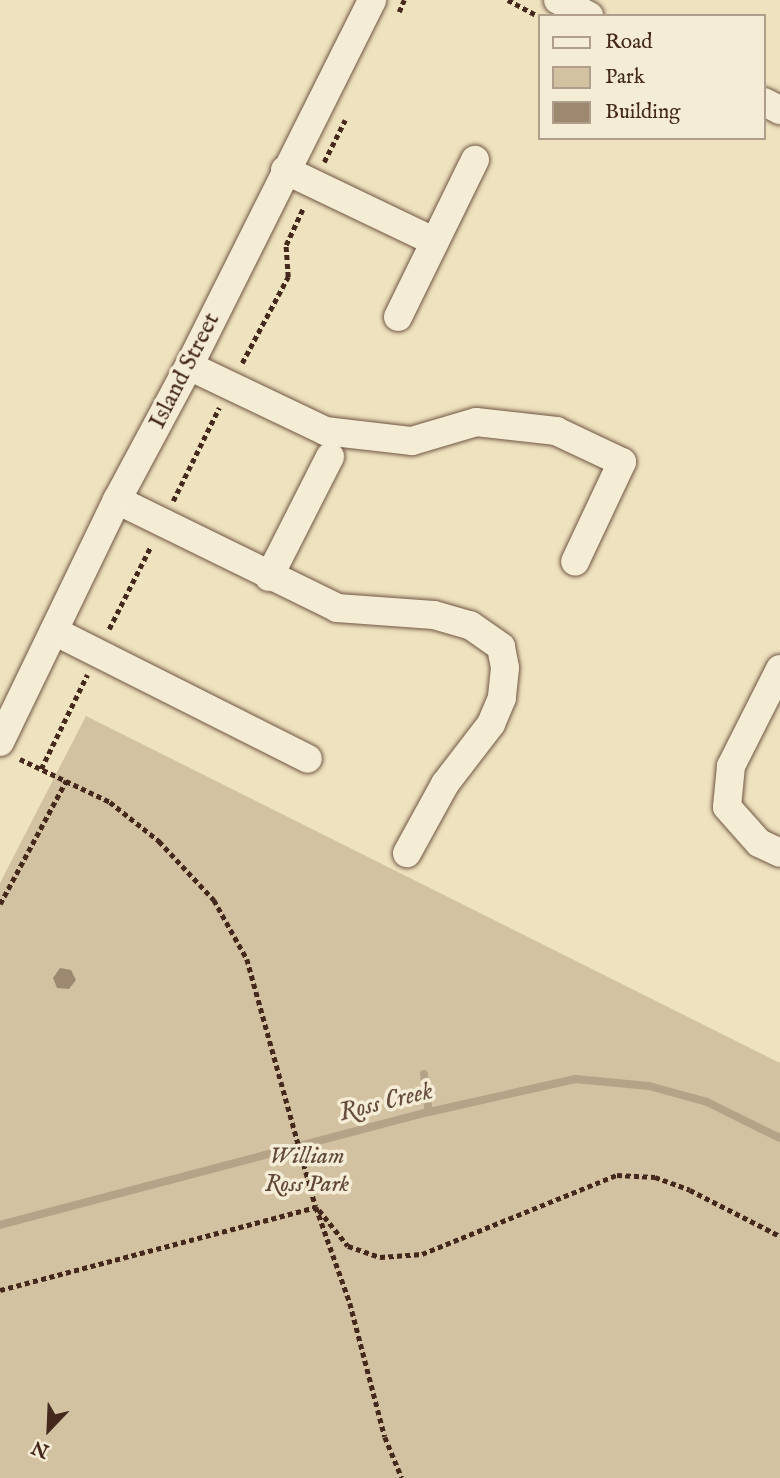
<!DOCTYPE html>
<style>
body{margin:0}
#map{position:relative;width:780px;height:1478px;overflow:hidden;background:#efe2be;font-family:"IM FELL English",serif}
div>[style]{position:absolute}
.green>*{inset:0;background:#d2c2a2}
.stream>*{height:8px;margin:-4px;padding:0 4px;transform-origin:4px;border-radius:4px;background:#b5a387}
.building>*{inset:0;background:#9d8970}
.path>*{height:4.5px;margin-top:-2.25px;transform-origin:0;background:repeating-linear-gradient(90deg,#44281c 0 5px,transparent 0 8.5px)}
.roads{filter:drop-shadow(0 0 2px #6f5644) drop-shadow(0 0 2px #6f5644)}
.minor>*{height:28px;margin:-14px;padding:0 14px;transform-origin:14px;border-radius:14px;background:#f5ecd5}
span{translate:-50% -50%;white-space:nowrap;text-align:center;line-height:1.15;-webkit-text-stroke:7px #f5ecd5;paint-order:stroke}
.street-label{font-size:24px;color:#44281c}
.park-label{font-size:24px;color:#604737;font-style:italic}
.water-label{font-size:26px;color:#664d3c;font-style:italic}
.legend{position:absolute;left:538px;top:14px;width:228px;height:126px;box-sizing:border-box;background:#f5ecd5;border:2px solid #ae9e8b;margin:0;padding:9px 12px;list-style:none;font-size:21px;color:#44281c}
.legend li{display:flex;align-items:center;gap:14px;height:35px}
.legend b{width:35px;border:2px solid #ae9e8b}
.north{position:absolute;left:14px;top:1394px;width:70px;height:70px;-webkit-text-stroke:5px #f5ecd5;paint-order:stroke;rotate:203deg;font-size:19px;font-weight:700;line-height:28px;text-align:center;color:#44281c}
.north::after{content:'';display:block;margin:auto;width:24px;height:32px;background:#44281c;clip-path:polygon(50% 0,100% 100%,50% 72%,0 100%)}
</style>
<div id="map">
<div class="green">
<i style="clip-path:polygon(86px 716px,780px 1063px,780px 1478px,0 1478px,0 883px)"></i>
</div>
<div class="stream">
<i style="left:424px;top:1074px;width:38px;rotate:83deg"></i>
<i style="left:0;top:1225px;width:444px;rotate:-14.8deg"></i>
<i style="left:429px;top:1112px;width:150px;rotate:-12.7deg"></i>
<i style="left:575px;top:1079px;width:74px;rotate:5.4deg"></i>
<i style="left:649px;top:1086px;width:60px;rotate:15.4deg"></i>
<i style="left:707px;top:1102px;width:81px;rotate:26.3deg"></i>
</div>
<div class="building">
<i style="clip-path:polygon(60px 968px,71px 970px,76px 980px,69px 989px,57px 988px,53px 978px)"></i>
</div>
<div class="path">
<i style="left:508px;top:0;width:32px;rotate:28deg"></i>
<i style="left:399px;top:12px;width:13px;rotate:-67deg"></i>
<i style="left:324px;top:162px;width:47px;rotate:-63.4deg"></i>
<i style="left:242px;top:363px;width:98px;rotate:-61.9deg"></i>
<i style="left:288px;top:277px;width:32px;rotate:-94deg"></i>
<i style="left:286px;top:245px;width:40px;rotate:-65deg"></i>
<i style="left:173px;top:501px;width:104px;rotate:-63.7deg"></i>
<i style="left:109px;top:629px;width:93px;rotate:-63.2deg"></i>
<i style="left:20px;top:759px;width:100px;rotate:25.5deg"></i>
<i style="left:110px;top:802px;width:63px;rotate:38.5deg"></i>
<i style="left:159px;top:841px;width:81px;rotate:47deg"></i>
<i style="left:214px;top:900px;width:68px;rotate:60.8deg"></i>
<i style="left:247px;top:959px;width:257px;rotate:74.5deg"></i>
<i style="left:316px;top:1207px;width:102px;rotate:70.5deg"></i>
<i style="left:350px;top:1303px;width:138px;rotate:75.4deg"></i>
<i style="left:385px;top:1437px;width:44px;rotate:67.5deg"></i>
<i style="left:41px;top:769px;width:105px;rotate:-63.9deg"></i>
<i style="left:0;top:904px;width:140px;rotate:-61.8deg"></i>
<i style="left:319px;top:1210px;width:46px;rotate:51.1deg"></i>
<i style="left:348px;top:1246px;width:34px;rotate:19deg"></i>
<i style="left:380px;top:1257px;width:42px;rotate:-4.1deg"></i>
<i style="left:422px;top:1254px;width:210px;rotate:-22.1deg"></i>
<i style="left:617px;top:1175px;width:38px;rotate:3deg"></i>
<i style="left:655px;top:1177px;width:37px;rotate:20deg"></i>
<i style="left:690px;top:1190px;width:101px;rotate:27.1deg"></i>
<i style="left:0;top:1290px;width:327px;rotate:-14.7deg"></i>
</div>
<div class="roads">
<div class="minor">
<i style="left:558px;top:0;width:35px;rotate:27deg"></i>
<i style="left:764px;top:102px;width:18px;rotate:27deg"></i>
<i style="left:285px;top:170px;width:166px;rotate:25.6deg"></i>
<i style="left:398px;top:317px;width:175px;rotate:-63.9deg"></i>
<i style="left:189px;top:366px;width:151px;rotate:25.5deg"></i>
<i style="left:325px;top:431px;width:88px;rotate:6.6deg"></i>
<i style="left:412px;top:441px;width:67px;rotate:-16.5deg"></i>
<i style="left:476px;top:422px;width:81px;rotate:6.4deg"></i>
<i style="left:556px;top:431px;width:73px;rotate:25.2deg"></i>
<i style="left:622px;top:462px;width:110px;rotate:115.2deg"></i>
<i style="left:117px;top:500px;width:245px;rotate:26.1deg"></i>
<i style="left:337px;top:608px;width:97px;rotate:4.1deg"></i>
<i style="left:434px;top:615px;width:37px;rotate:16deg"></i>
<i style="left:470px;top:625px;width:38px;rotate:35deg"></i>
<i style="left:501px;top:647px;width:21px;rotate:79deg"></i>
<i style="left:505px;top:668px;width:30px;rotate:96deg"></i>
<i style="left:502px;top:698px;width:28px;rotate:113deg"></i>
<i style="left:491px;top:724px;width:76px;rotate:127.5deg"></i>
<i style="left:445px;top:784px;width:79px;rotate:118.8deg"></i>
<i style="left:269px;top:577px;width:135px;rotate:-63.1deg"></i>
<i style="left:54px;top:631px;width:284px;rotate:26.7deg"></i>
<i style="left:780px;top:669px;width:109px;rotate:116.8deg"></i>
<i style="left:731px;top:766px;width:41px;rotate:95.6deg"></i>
<i style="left:727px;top:807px;width:48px;rotate:48.4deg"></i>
<i style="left:759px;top:843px;width:23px;rotate:25deg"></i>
<i style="left:0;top:742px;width:269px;rotate:-64.2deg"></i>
<i style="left:117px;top:500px;width:152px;rotate:-61.8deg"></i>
<i style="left:189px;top:366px;width:409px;rotate:-63.4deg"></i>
</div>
</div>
<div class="street-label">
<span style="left:185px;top:371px;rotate:-63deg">Island Street</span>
</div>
<div class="park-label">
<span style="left:307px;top:1171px">William<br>Ross Park</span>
</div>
<div class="water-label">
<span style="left:386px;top:1102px;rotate:-14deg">Ross Creek</span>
</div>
<ul class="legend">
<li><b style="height:9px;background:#f5ecd5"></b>Road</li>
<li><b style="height:19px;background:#d2c2a2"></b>Park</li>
<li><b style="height:19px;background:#9d8970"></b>Building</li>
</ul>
<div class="north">N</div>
</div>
